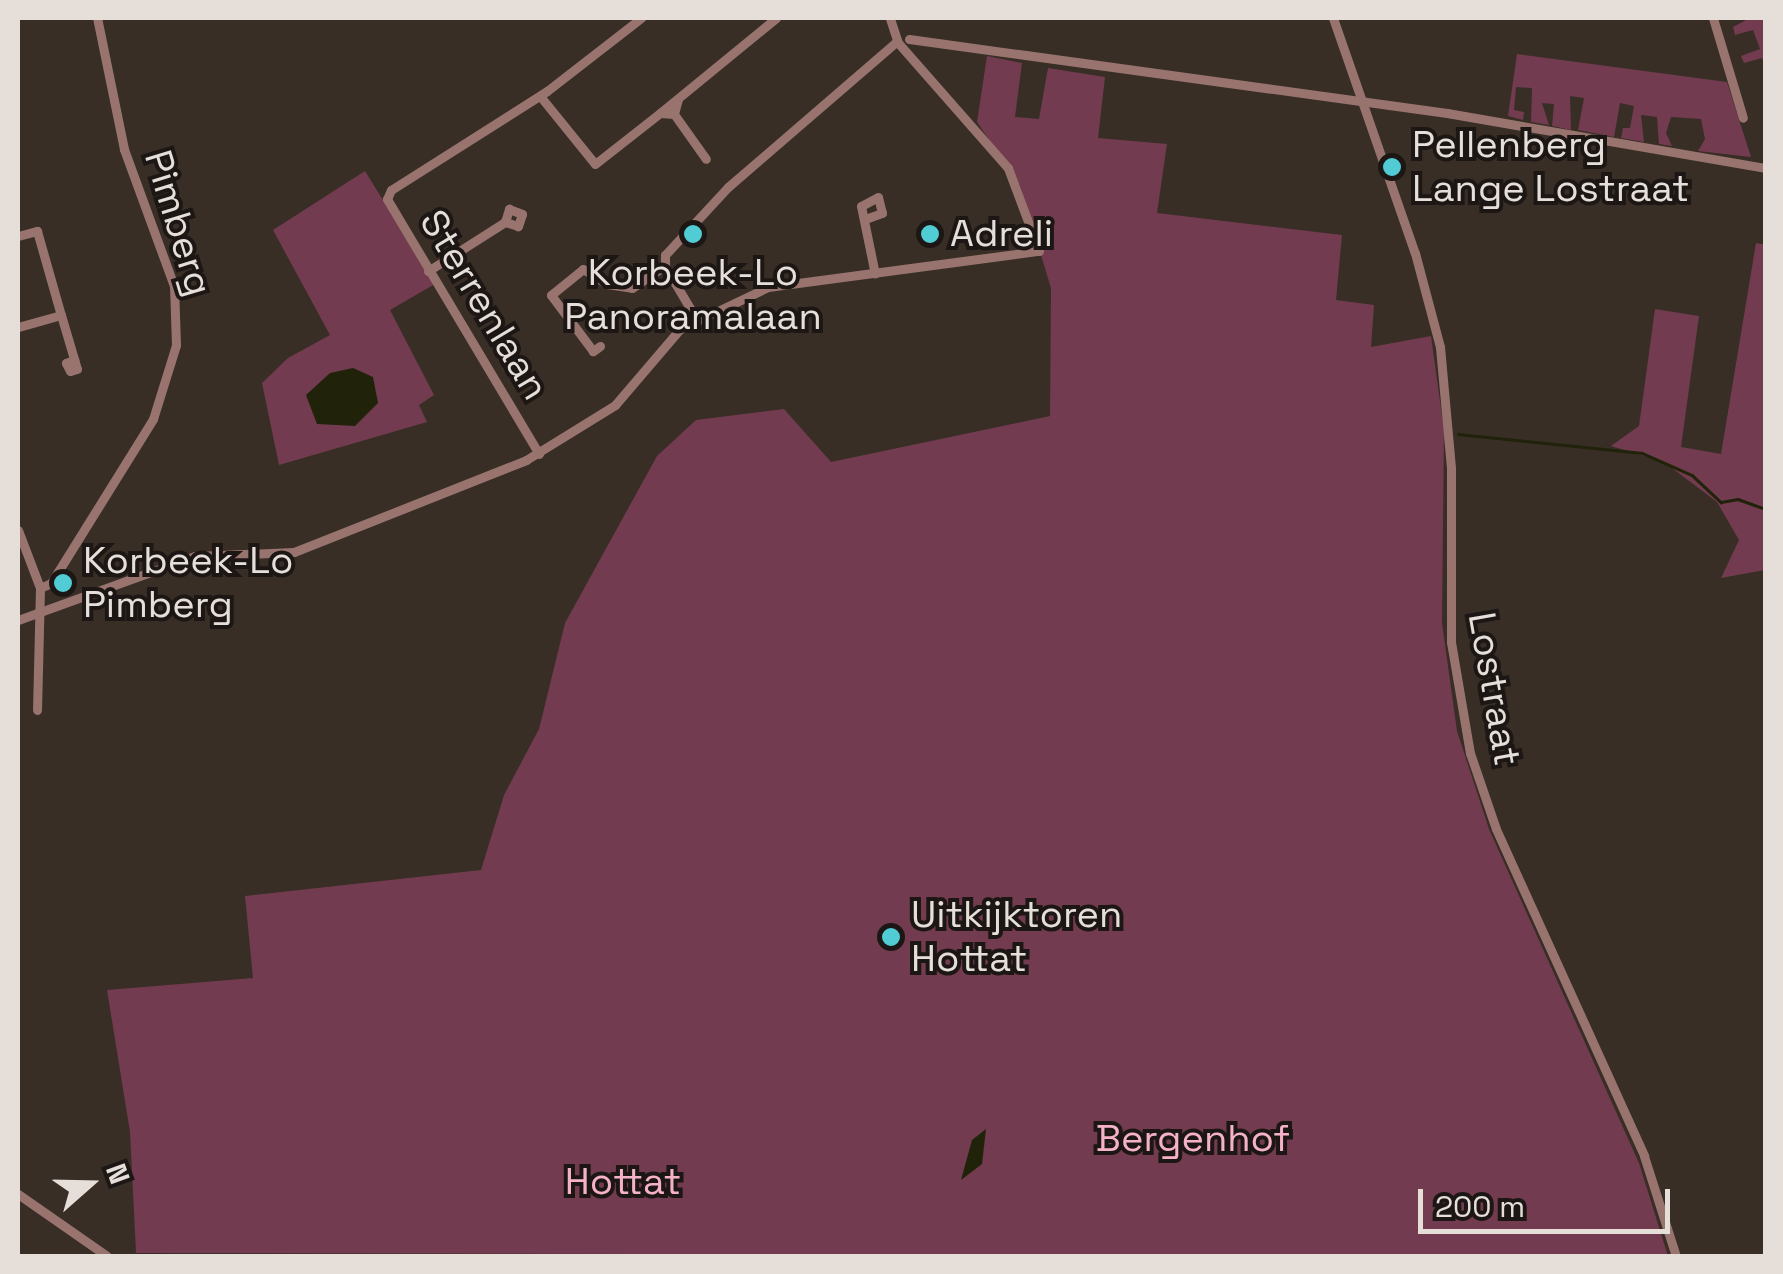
<!DOCTYPE html>
<style>
body{margin:0}
#map{position:relative;width:1783px;height:1274px;overflow:hidden;background:#382e26;font-family:"Space Grotesk",sans-serif}
div>[style]{position:absolute}
.green>*{inset:0;background:#723b4f}
.water>*{inset:0;background:#202309}
.stream>*{height:2.5px;margin:-1.25px;padding:0 1.25px;transform-origin:1.25px;border-radius:1.25px;background:#202309}
.minor>*{height:9px;margin:-4.5px;padding:0 4.5px;transform-origin:4.5px;border-radius:4.5px;background:#99746f}
.dots>*{width:28px;height:28px;translate:-50% -50%;box-sizing:border-box;border:5px solid #1c1714;border-radius:50%}
span{translate:-50% -50%;white-space:nowrap;text-align:center;line-height:1.15;-webkit-text-stroke:8px #1c1714;paint-order:stroke}
.poi-label{font-size:38px;color:#e5ded9}
.left{translate:0 -50%;text-align:left}
.street-label{font-size:38px;color:#e5ded9}
.park-label{font-size:38px;color:#f4b1c7}
.frame{position:absolute;inset:0;border:20px solid #e5ded9;pointer-events:none}
.north{position:absolute;left:40px;top:1134px;width:100px;height:100px;-webkit-text-stroke:8px #1c1714;paint-order:stroke;rotate:70deg;font-size:28px;font-weight:700;line-height:40px;text-align:center;color:#e5ded9}
.north::after{content:'';display:block;margin:auto;width:35px;height:45px;background:#e5ded9;clip-path:polygon(50% 0,100% 100%,50% 72%,0 100%)}
.scale{position:absolute;left:1418px;top:1189px;width:252px;height:45px;box-sizing:border-box;border:5px solid #e5ded9;border-top:0;padding-left:12px;font-size:30px;line-height:35px;white-space:nowrap;color:#e5ded9;-webkit-text-stroke:8px #1c1714;paint-order:stroke}
</style>
<div id="map">
<div class="green">
<i style="clip-path:polygon(1750px 18px,1765px 18px,1765px 67px,1762px 58px,1744px 63px,1741px 56px,1760px 49px,1753px 30px,1735px 35px,1733px 27px)"></i>
<i style="clip-path:polygon(1517px 54px,1727px 82px,1751px 157px,1698px 151px,1705px 139px,1701px 119px,1671px 117px,1666px 133px,1672px 146px,1659px 144px,1657px 117px,1641px 115px,1644px 142px,1621px 138px,1623px 128px,1630px 128px,1634px 106px,1620px 103px,1614px 137px,1578px 130px,1584px 98px,1570px 96px,1571px 130px,1552px 126px,1554px 104px,1542px 103px,1549px 125px,1531px 122px,1532px 88px,1516px 87px,1514px 110px,1524px 112px,1523px 120px,1508px 116px)"></i>
<i style="clip-path:polygon(987px 56px,1022px 63px,1015px 117px,1039px 119px,1048px 68px,1105px 77px,1098px 138px,1167px 144px,1157px 213px,1342px 235px,1336px 300px,1374px 305px,1371px 347px,1431px 336px,1444px 430px,1442px 623px,1457px 731px,1489px 829px,1639px 1163px,1668px 1256px,136px 1253px,130px 1132px,107px 990px,253px 978px,245px 896px,481px 870px,504px 795px,539px 729px,565px 623px,657px 456px,696px 420px,784px 409px,831px 462px,1050px 416px,1051px 288px,1020px 186px,977px 122px)"></i>
<i style="clip-path:polygon(365px 171px,435px 284px,390px 310px,434px 395px,419px 405px,427px 422px,279px 465px,262px 383px,288px 358px,330px 335px,273px 230px)"></i>
<i style="clip-path:polygon(1756px 243px,1766px 245px,1765px 570px,1721px 578px,1739px 540px,1717px 502px,1664px 462px,1611px 446px,1639px 426px,1655px 309px,1699px 316px,1681px 447px,1721px 454px)"></i>
</div>
<div class="water">
<i style="clip-path:polygon(353px 368px,373px 377px,378px 403px,355px 426px,317px 424px,306px 395px,330px 373px)"></i>
<i style="clip-path:polygon(986px 1129px,982px 1164px,961px 1180px,972px 1140px)"></i>
</div>
<div class="stream">
<i style="left:1458px;top:434px;width:185px;rotate:5.9deg"></i>
<i style="left:1642px;top:453px;width:55px;rotate:23.7deg"></i>
<i style="left:1692px;top:475px;width:40px;rotate:43deg"></i>
<i style="left:1721px;top:502px;width:17px;rotate:-10deg"></i>
<i style="left:1738px;top:499px;width:30px;rotate:20deg"></i>
</div>
<div class="minor">
<i style="left:1333px;top:18px;width:249px;rotate:70.8deg"></i>
<i style="left:1415px;top:253px;width:97px;rotate:75.1deg"></i>
<i style="left:1440px;top:347px;width:121px;rotate:84.8deg"></i>
<i style="left:1451px;top:468px;width:174px;rotate:90deg"></i>
<i style="left:1451px;top:642px;width:113px;rotate:80.3deg"></i>
<i style="left:1470px;top:753px;width:80px;rotate:71.1deg"></i>
<i style="left:1496px;top:829px;width:359px;rotate:65.6deg"></i>
<i style="left:1644px;top:1156px;width:105px;rotate:72.3deg"></i>
<i style="left:1713px;top:18px;width:104px;rotate:73.3deg"></i>
<i style="left:909px;top:39px;width:543px;rotate:7.83deg"></i>
<i style="left:1447px;top:113px;width:324px;rotate:9.8deg"></i>
<i style="left:540px;top:96px;width:87px;rotate:51deg"></i>
<i style="left:595px;top:164px;width:83px;rotate:-38.1deg"></i>
<i style="left:678px;top:99px;width:16px;rotate:105deg"></i>
<i style="left:674px;top:114px;width:14px;rotate:-176deg"></i>
<i style="left:660px;top:113px;width:150px;rotate:-39.3deg"></i>
<i style="left:674px;top:114px;width:55px;rotate:54.6deg"></i>
<i style="left:868px;top:218px;width:15px;rotate:-20deg"></i>
<i style="left:882px;top:213px;width:16px;rotate:-104deg"></i>
<i style="left:878px;top:197px;width:19px;rotate:152deg"></i>
<i style="left:861px;top:206px;width:69px;rotate:78.4deg"></i>
<i style="left:18px;top:236px;width:20px;rotate:-15deg"></i>
<i style="left:37px;top:231px;width:87px;rotate:74.1deg"></i>
<i style="left:61px;top:315px;width:45px;rotate:164.4deg"></i>
<i style="left:428px;top:271px;width:91px;rotate:-32.5deg"></i>
<i style="left:505px;top:222px;width:14px;rotate:-73deg"></i>
<i style="left:509px;top:209px;width:14px;rotate:21deg"></i>
<i style="left:522px;top:214px;width:13px;rotate:108deg"></i>
<i style="left:518px;top:226px;width:14px;rotate:-163deg"></i>
<i style="left:61px;top:315px;width:56px;rotate:73.5deg"></i>
<i style="left:77px;top:369px;width:7px;rotate:164deg"></i>
<i style="left:70px;top:371px;width:9px;rotate:-117deg"></i>
<i style="left:66px;top:363px;width:9px;rotate:-21deg"></i>
<i style="left:697px;top:320px;width:63px;rotate:-120.7deg"></i>
<i style="left:665px;top:266px;width:11px;rotate:-90deg"></i>
<i style="left:665px;top:255px;width:93px;rotate:-47.2deg"></i>
<i style="left:728px;top:187px;width:223px;rotate:-40.8deg"></i>
<i style="left:600px;top:346px;width:9px;rotate:144deg"></i>
<i style="left:593px;top:351px;width:70px;rotate:-126.9deg"></i>
<i style="left:551px;top:295px;width:41px;rotate:-39.1deg"></i>
<i style="left:583px;top:269px;width:28px;rotate:32deg"></i>
<i style="left:607px;top:284px;width:25px;rotate:9deg"></i>
<i style="left:632px;top:288px;width:40px;rotate:-34deg"></i>
<i style="left:539px;top:454px;width:297px;rotate:-120.8deg"></i>
<i style="left:387px;top:199px;width:10px;rotate:-66deg"></i>
<i style="left:391px;top:190px;width:185px;rotate:-32.4deg"></i>
<i style="left:547px;top:91px;width:119px;rotate:-37.8deg"></i>
<i style="left:18px;top:530px;width:62px;rotate:69.2deg"></i>
<i style="left:40px;top:588px;width:122px;rotate:91.4deg"></i>
<i style="left:40px;top:588px;width:12px;rotate:-24deg"></i>
<i style="left:51px;top:583px;width:193px;rotate:-58.1deg"></i>
<i style="left:153px;top:419px;width:77px;rotate:-72.7deg"></i>
<i style="left:176px;top:345px;width:59px;rotate:-91.9deg"></i>
<i style="left:174px;top:286px;width:146px;rotate:-110.1deg"></i>
<i style="left:124px;top:149px;width:134px;rotate:-101.6deg"></i>
<i style="left:18px;top:620px;width:188px;rotate:-19.9deg"></i>
<i style="left:195px;top:556px;width:99px;rotate:-2.3deg"></i>
<i style="left:294px;top:552px;width:250px;rotate:-21.6deg"></i>
<i style="left:526px;top:460px;width:105px;rotate:-31.7deg"></i>
<i style="left:615px;top:405px;width:100px;rotate:-49.5deg"></i>
<i style="left:680px;top:329px;width:98px;rotate:-25.5deg"></i>
<i style="left:768px;top:287px;width:273px;rotate:-7.6deg"></i>
<i style="left:1039px;top:251px;width:89px;rotate:-110.5deg"></i>
<i style="left:1008px;top:168px;width:167px;rotate:-131.3deg"></i>
<i style="left:898px;top:43px;width:26px;rotate:-108deg"></i>
<i style="left:18px;top:1194px;width:108px;rotate:34.9deg"></i>
</div>
<div class="dots">
<i style="left:1392px;top:167px;background:#51ccd4"></i>
<i style="left:693px;top:234px;background:#51ccd4"></i>
<i style="left:930px;top:234px;background:#51ccd4"></i>
<i style="left:63px;top:583px;background:#51ccd4"></i>
<i style="left:891px;top:937px;background:#51ccd4"></i>
</div>
<div class="poi-label">
<span class="left" style="left:1412px;top:167px">Pellenberg<br>Lange Lostraat</span>
<span class="left" style="left:950px;top:234px">Adreli</span>
<span style="left:693px;top:295px">Korbeek-Lo<br>Panoramalaan</span>
<span class="left" style="left:83px;top:583px">Korbeek-Lo<br>Pimberg</span>
<span class="left" style="left:911px;top:937px">Uitkijktoren<br>Hottat</span>
</div>
<div class="street-label">
<span style="left:178px;top:223px;rotate:73deg">Pimberg</span>
<span style="left:484px;top:305px;rotate:59deg">Sterrenlaan</span>
<span style="left:1494px;top:689px;rotate:80deg">Lostraat</span>
</div>
<div class="park-label">
<span style="left:1193px;top:1139px">Bergenhof</span>
<span style="left:623px;top:1182px">Hottat</span>
</div>
<div class="frame"></div>
<div class="north">N</div>
<div class="scale">200 m</div>
</div>
